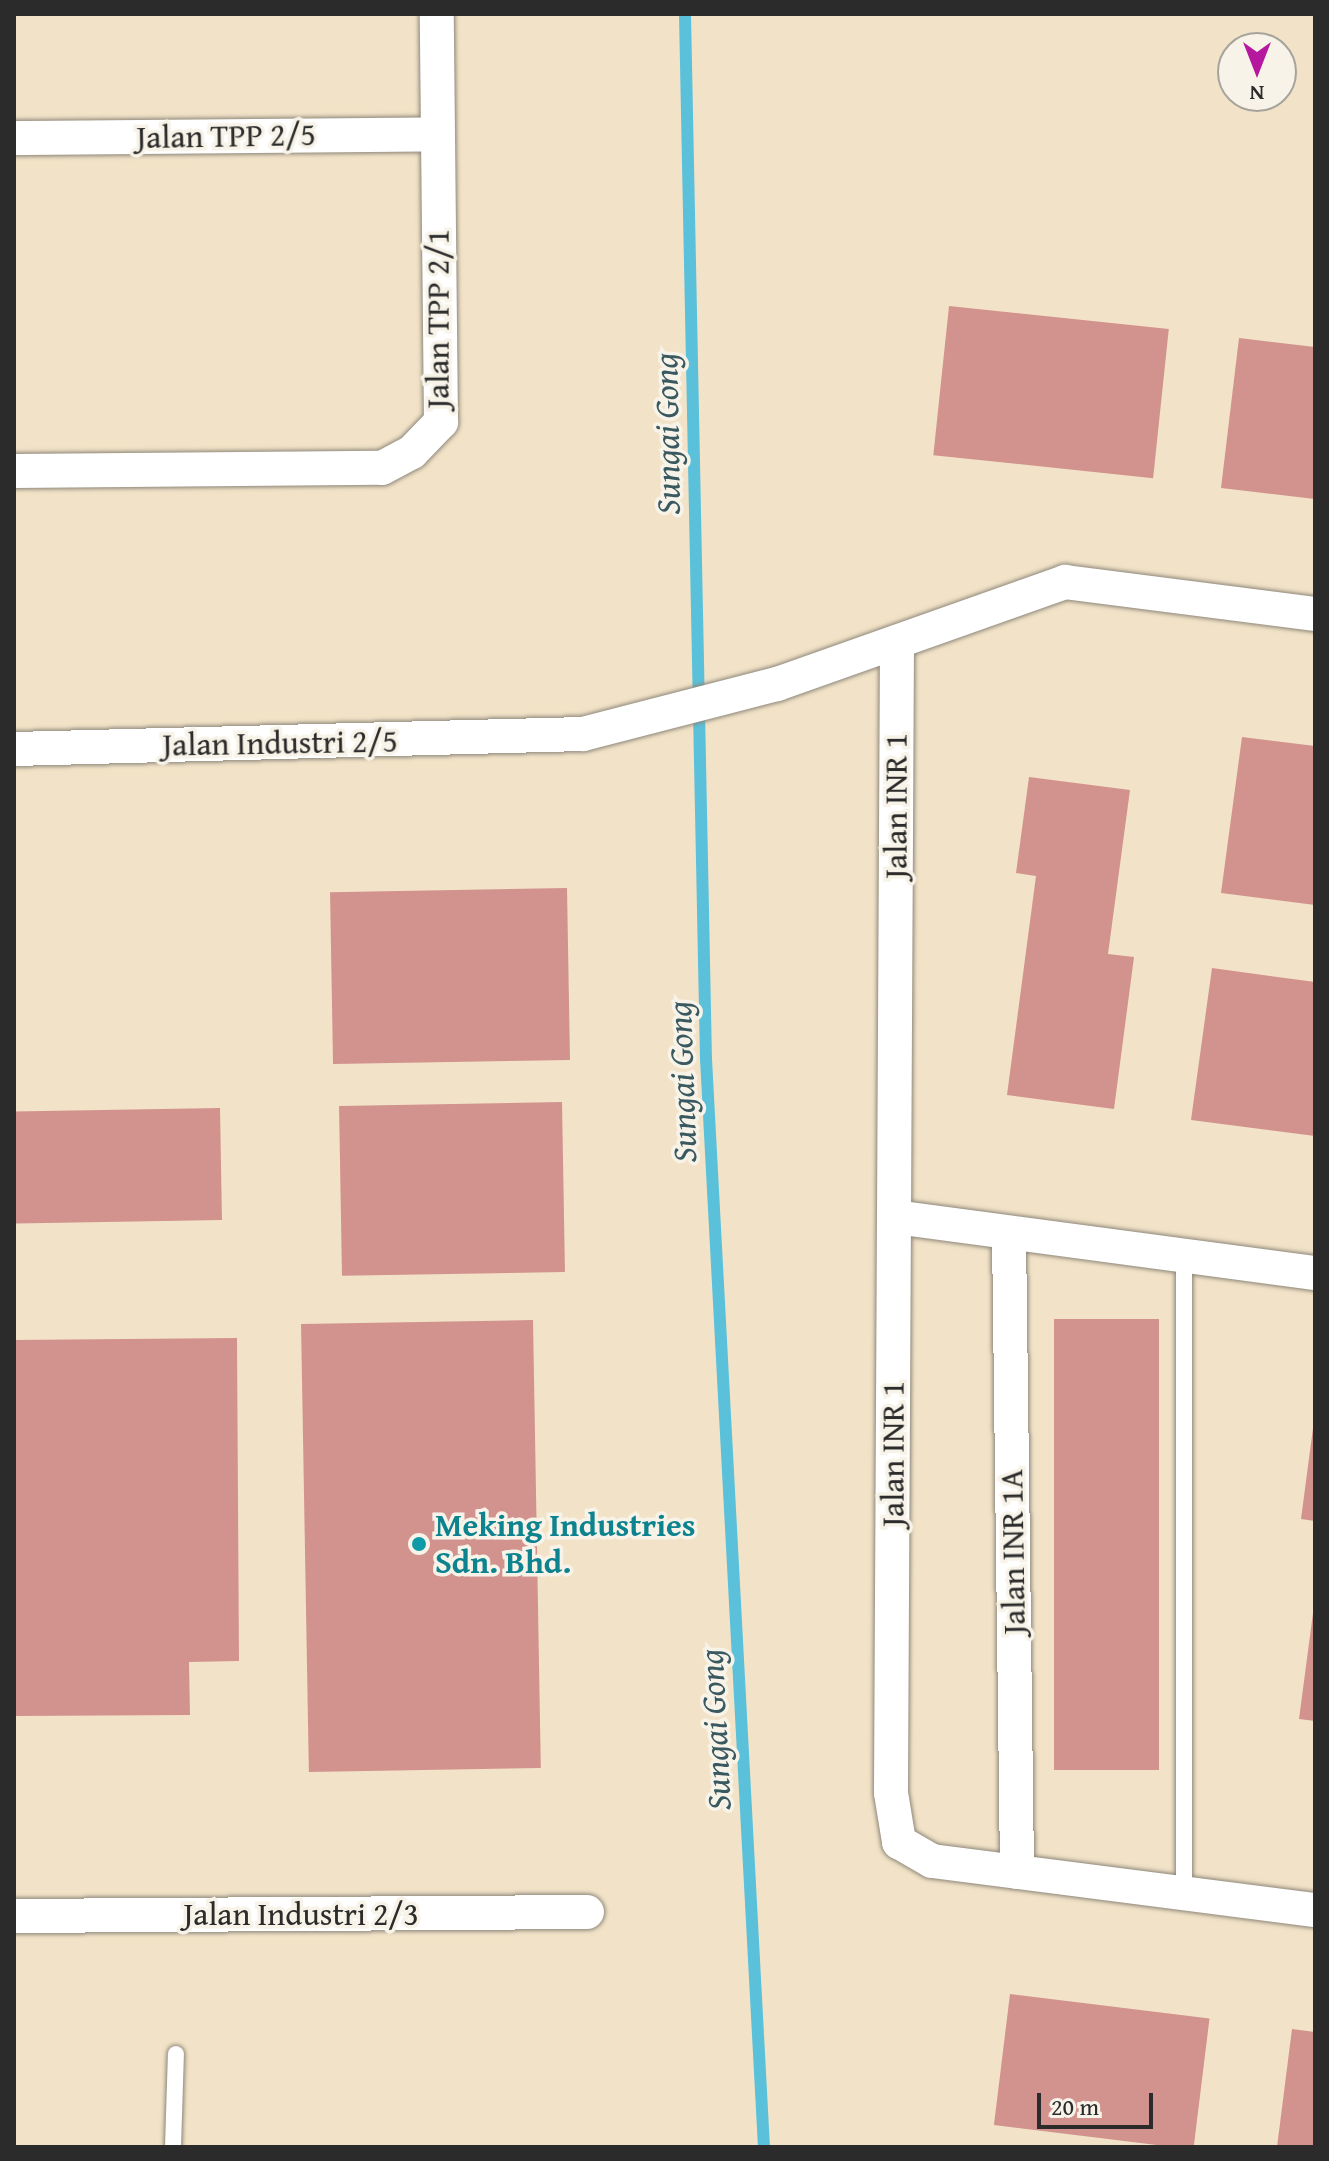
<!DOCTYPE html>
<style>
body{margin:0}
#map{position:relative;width:1329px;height:2161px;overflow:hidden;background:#f2e3c8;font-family:"Gentium Book Plus",serif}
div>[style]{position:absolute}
.stream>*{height:12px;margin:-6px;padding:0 6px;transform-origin:6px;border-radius:6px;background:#5bc0d9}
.building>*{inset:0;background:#d2928e;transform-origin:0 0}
.roads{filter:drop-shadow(0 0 2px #8e877a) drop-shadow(0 0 2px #8e877a)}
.lane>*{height:16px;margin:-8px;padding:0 8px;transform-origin:8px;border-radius:8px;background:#fff}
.street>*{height:34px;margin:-17px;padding:0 17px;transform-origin:17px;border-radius:17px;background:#fff}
.dots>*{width:22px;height:22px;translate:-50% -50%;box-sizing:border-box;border:4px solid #f7f3e8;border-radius:50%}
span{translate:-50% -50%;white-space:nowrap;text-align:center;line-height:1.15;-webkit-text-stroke:7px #f7f3e8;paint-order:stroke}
.street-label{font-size:32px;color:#2b2b2b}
.culture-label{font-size:32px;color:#0d838f;font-weight:700}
.left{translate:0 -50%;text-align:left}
.water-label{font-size:34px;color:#39585f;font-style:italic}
.frame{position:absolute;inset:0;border:16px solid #2b2b2b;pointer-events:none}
.north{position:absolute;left:1217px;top:32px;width:80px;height:80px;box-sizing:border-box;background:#f7f3e8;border:2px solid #a5a39c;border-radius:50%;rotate:180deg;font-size:22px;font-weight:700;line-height:32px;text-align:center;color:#2b2b2b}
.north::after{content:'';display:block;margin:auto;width:28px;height:36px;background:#b5179e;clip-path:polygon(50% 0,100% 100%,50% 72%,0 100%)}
.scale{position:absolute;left:1037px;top:2093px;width:116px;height:36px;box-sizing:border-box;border:4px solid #2b2b2b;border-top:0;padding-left:10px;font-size:24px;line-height:28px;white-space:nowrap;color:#2b2b2b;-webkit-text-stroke:6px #f7f3e8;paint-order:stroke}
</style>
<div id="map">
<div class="stream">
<i style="left:685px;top:14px;width:1045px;rotate:88.85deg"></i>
<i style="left:706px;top:1059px;width:1090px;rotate:86.95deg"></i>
</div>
<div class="building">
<i style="left:949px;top:306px;width:221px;height:150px;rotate:6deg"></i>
<i style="clip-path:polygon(1239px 338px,1315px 347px,1315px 499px,1221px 488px)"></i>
<i style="clip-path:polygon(1242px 737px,1315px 746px,1315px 905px,1221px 893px)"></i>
<i style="clip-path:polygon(1029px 777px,1130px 790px,1108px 954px,1134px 957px,1114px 1109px,1007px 1095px,1036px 876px,1016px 873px)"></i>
<i style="left:567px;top:888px;width:172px;height:237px;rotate:89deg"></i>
<i style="clip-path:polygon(1212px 968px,1315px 982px,1315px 1136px,1191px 1120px)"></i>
<i style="left:562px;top:1102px;width:170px;height:223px;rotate:89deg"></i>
<i style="left:220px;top:1108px;width:112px;height:206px;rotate:89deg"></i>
<i style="left:1054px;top:1319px;width:105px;height:451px"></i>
<i style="left:533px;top:1320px;width:448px;height:232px;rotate:89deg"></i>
<i style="clip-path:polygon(237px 1338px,239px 1661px,189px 1662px,190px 1715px,14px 1716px,14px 1340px)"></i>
<i style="clip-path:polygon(1313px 1428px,1315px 1428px,1315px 1521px,1301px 1519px)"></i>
<i style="clip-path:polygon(1313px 1613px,1315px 1613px,1315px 1721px,1299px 1719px)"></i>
<i style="left:1010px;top:1994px;width:201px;height:132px;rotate:7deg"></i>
<i style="clip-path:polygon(1292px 2029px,1315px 2032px,1315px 2147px,1277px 2147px)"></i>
</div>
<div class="roads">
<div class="lane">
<i style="left:1184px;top:1255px;width:638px;rotate:90deg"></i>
<i style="left:173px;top:2147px;width:93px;rotate:-88.2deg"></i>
</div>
<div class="street">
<i style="left:14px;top:138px;width:424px;rotate:-0.5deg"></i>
<i style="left:14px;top:471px;width:368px;rotate:-0.5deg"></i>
<i style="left:382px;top:468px;width:34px;rotate:-28deg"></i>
<i style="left:412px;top:452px;width:42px;rotate:-46deg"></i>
<i style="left:441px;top:422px;width:408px;rotate:-90.6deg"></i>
<i style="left:897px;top:642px;width:1151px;rotate:90.3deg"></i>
<i style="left:891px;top:1793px;width:50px;rotate:80.7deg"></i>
<i style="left:899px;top:1842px;width:38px;rotate:30deg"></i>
<i style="left:932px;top:1861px;width:386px;rotate:7.3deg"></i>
<i style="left:14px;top:749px;width:569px;rotate:-1.51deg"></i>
<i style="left:583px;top:734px;width:200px;rotate:-14.5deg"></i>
<i style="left:777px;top:684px;width:306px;rotate:-19.5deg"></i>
<i style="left:1065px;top:582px;width:252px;rotate:7.3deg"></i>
<i style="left:895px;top:1217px;width:424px;rotate:7.6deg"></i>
<i style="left:1009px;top:1233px;width:639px;rotate:89.28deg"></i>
<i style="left:14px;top:1916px;width:573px;rotate:-0.4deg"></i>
</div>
</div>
<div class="dots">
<i style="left:419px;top:1544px;background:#0f9aa8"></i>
</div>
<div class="street-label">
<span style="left:226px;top:136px;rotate:-1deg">Jalan TPP 2/5</span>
<span style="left:438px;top:319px;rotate:-90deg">Jalan TPP 2/1</span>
<span style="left:280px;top:743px;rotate:-1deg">Jalan Industri 2/5</span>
<span style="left:896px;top:806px;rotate:-90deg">Jalan INR 1</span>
<span style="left:893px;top:1454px;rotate:-90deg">Jalan INR 1</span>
<span style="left:1013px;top:1552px;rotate:-91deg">Jalan INR 1A</span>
<span style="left:301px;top:1914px">Jalan Industri 2/3</span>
</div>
<div class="culture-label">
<span class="left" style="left:435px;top:1544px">Meking Industries<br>Sdn. Bhd.</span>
</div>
<div class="water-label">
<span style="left:666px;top:434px;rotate:-91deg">Sungai Gong</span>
<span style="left:681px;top:1082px;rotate:-92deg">Sungai Gong</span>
<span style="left:714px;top:1730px;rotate:-93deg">Sungai Gong</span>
</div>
<div class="frame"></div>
<div class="north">N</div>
<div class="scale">20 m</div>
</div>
